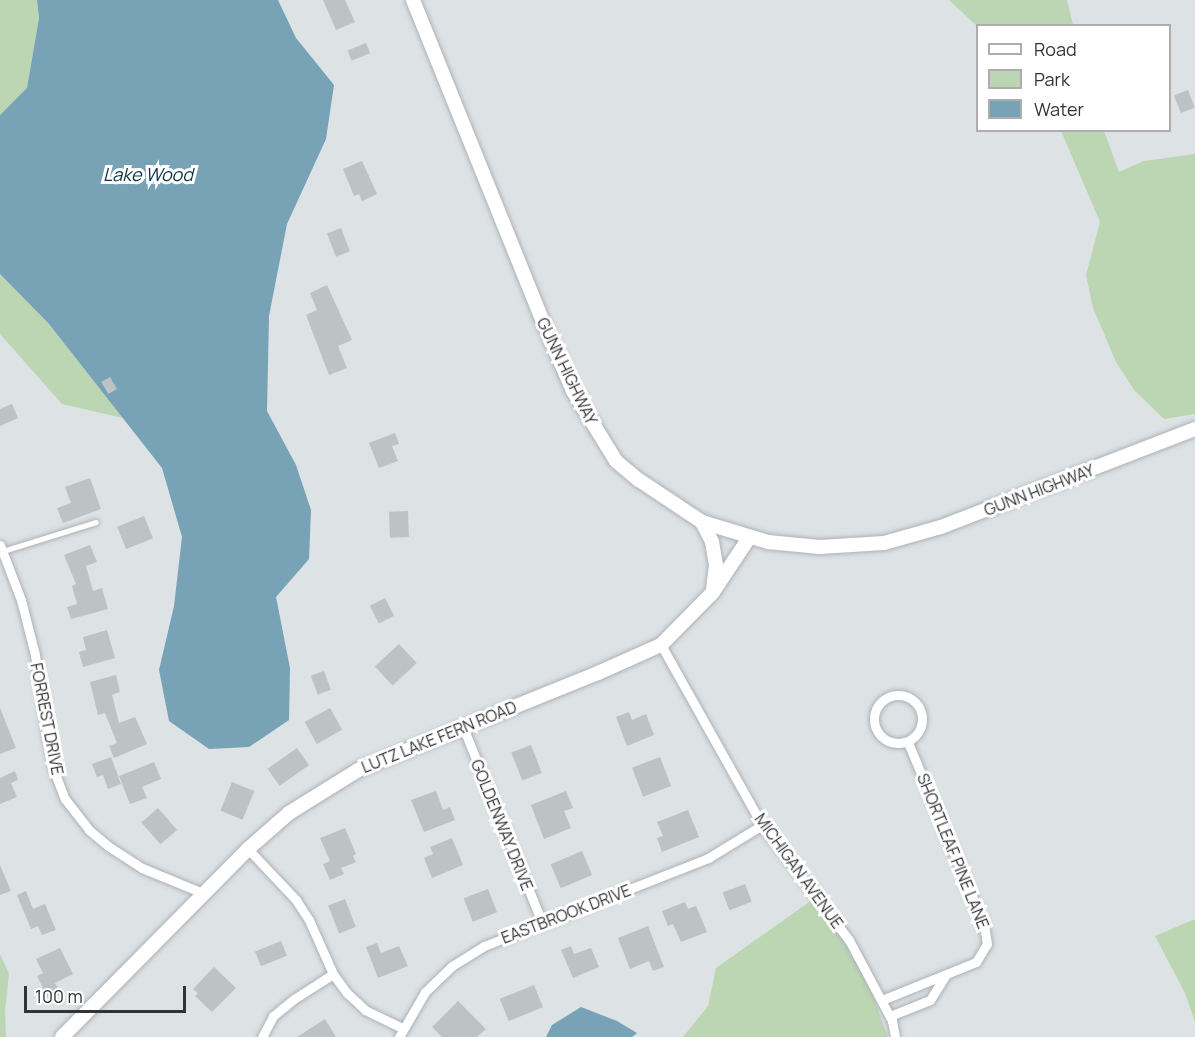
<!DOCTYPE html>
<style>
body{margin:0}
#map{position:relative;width:1195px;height:1037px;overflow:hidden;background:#dde2e5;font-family:Manrope,sans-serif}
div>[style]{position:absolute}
.green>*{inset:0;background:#bcd6b4}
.water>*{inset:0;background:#78a2b6}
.building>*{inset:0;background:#bdc2c5;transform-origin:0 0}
.roads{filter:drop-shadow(0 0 2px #aeb2b6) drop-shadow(0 0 2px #aeb2b6)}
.service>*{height:4.5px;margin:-2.25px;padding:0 2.25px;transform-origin:2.25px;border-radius:2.25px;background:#fff}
.minor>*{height:9px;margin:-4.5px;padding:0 4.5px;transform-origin:4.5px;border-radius:4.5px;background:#fff}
.minor>.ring{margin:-4.5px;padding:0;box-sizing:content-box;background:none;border:9px solid #fff;border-radius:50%}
.secondary>*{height:14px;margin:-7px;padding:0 7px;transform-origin:7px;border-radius:7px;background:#fff}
span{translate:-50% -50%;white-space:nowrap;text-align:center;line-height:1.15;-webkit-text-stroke:6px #fff;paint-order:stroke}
.street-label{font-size:16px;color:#323335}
.water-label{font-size:18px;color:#0d3343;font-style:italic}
.legend{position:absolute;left:976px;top:24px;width:195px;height:108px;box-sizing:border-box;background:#fff;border:2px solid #adadae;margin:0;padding:8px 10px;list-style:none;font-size:18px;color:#323335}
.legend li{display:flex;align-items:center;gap:12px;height:30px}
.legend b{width:30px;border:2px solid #adadae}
.scale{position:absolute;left:24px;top:986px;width:162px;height:27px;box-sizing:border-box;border:3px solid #323335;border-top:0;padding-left:8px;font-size:18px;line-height:21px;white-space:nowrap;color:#323335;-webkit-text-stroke:4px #fff;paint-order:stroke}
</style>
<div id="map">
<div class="green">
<i style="clip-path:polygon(0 0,37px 0,39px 18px,27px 89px,0 115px)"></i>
<i style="clip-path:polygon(949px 0,1067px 0,1073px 25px,977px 26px)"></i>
<i style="clip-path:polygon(1061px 131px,1104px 131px,1119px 172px,1144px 161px,1195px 154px,1195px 414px,1164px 419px,1134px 390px,1116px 362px,1093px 308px,1086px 275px,1100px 222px)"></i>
<i style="clip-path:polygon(0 274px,49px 324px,123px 418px,62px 404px,0 334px)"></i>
<i style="clip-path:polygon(812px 900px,845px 943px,870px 988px,888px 1037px,683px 1037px,708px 1006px,716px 968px)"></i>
<i style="clip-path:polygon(1195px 919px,1195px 1022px,1185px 993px,1155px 936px)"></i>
<i style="clip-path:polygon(0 954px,9px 974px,5px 1012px,6px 1037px,0 1037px)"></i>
</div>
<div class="water">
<i style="clip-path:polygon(37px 0,278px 0,296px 38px,334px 85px,326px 139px,287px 224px,269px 316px,267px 411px,296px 465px,311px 510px,309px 559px,276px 597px,290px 668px,289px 720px,249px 747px,209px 749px,169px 721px,159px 670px,174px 606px,182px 537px,162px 468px,49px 324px,0 274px,0 115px,27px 88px,39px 18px)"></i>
<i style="clip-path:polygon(581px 1007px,617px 1021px,637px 1033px,632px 1037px,546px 1037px,552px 1025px)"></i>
</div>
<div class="building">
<i style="clip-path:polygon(323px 0,345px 0,355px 22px,336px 30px)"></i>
<i style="left:366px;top:43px;width:11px;height:20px;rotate:68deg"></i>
<i style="left:1188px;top:90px;width:19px;height:15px;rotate:69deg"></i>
<i style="clip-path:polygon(362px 161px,377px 194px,362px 201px,359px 194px,354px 196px,343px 169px)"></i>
<i style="left:341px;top:228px;width:25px;height:15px;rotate:69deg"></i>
<i style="clip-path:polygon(327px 285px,352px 340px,338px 346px,347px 368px,329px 375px,306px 315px,317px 310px,310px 293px)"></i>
<i style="left:110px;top:377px;width:14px;height:10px;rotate:60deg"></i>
<i style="clip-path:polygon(12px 404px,18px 418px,0 426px,0 409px)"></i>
<i style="clip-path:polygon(395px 433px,399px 444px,392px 446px,398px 461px,379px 468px,369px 443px)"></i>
<i style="clip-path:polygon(90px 478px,101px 509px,63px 523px,57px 508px,71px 503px,65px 487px)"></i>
<i style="left:408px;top:511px;width:26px;height:19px;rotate:88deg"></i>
<i style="left:144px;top:516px;width:24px;height:29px;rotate:68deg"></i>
<i style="clip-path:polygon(90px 545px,97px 562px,86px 566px,93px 591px,102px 588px,108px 609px,71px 619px,67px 607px,77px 604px,72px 586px,76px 584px,64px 555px)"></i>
<i style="left:385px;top:598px;width:20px;height:17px;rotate:63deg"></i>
<i style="clip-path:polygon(107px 630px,115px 658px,83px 667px,79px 652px,86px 650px,83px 637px)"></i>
<i style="left:399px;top:644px;width:26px;height:33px;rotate:47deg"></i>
<i style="left:324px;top:671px;width:20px;height:14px;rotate:70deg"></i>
<i style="clip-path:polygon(116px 675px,120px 692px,112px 695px,119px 723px,135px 717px,147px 744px,114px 758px,109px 746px,117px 743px,105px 713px,98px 715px,90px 682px)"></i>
<i style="clip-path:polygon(0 708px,16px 748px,0 754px)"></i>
<i style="left:330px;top:708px;width:25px;height:29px;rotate:61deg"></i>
<i style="clip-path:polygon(629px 712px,632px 720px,646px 714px,654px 735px,627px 746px,616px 717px)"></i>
<i style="left:531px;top:745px;width:30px;height:21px;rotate:69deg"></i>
<i style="left:297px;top:748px;width:21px;height:36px;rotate:55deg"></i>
<i style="clip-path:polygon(111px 757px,121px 784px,108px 789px,103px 775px,97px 777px,92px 764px)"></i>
<i style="left:660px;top:757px;width:31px;height:30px;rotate:69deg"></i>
<i style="clip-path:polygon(154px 762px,161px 779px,142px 787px,147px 798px,130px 804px,119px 776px)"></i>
<i style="clip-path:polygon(15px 771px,18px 780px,11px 783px,17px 797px,0 804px,0 778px)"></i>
<i style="left:232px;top:782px;width:24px;height:31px;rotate:22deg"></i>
<i style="clip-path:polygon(436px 791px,443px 810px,450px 807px,455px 820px,424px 832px,411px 800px)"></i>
<i style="clip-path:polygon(566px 791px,573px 808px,564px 811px,571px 828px,544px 839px,531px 805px)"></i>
<i style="left:158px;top:808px;width:29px;height:22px;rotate:49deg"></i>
<i style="clip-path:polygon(688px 810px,699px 837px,662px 852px,657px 838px,663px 836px,657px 822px)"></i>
<i style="clip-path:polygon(345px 828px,356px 854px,353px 856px,356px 862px,341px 868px,344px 874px,330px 880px,323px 864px,330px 861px,320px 838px)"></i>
<i style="clip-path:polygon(452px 838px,463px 865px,432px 878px,424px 858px,433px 854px,430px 847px)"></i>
<i style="left:582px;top:851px;width:26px;height:34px;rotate:67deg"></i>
<i style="clip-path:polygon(0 865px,11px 891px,0 895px)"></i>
<i style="left:745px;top:884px;width:19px;height:24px;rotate:69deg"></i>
<i style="left:488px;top:889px;width:25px;height:26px;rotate:69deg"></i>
<i style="clip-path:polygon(26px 891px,33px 909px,45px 904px,56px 930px,42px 935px,38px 926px,31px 929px,17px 895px)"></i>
<i style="left:345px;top:899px;width:30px;height:18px;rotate:69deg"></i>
<i style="clip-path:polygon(685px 902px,688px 909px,696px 906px,707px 932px,681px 942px,673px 924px,668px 926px,662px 911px)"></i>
<i style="clip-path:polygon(648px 926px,664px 967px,653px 971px,649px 961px,630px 969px,618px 938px)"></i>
<i style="left:281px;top:941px;width:16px;height:28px;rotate:68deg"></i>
<i style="clip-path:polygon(377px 943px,381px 953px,399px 946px,408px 966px,378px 978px,366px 947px)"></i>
<i style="clip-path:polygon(571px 946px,574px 954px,591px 948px,599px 967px,573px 978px,561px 950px)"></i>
<i style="clip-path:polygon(60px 948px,73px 974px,55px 983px,61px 994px,49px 1000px,37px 976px,43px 973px,36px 959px)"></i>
<i style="clip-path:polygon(214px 967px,236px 988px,212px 1012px,195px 996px,198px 993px,193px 989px)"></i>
<i style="left:534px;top:985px;width:24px;height:37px;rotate:68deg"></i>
<i style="clip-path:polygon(458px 1001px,486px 1029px,477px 1037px,442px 1037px,432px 1027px)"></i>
<i style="clip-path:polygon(325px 1019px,336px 1037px,297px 1037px)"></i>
</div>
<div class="roads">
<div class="service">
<i style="left:3px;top:551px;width:97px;rotate:-17.3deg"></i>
</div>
<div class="minor">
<i style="left:0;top:545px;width:59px;rotate:69.1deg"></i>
<i style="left:21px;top:600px;width:57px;rotate:75.7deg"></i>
<i style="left:35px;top:655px;width:87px;rotate:81.4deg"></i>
<i style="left:48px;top:741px;width:31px;rotate:79deg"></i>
<i style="left:54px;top:771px;width:30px;rotate:69deg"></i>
<i style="left:65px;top:799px;width:39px;rotate:52deg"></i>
<i style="left:89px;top:830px;width:25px;rotate:40deg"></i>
<i style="left:108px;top:846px;width:40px;rotate:32.9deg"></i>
<i style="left:142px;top:868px;width:66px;rotate:22.3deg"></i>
<i style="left:661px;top:645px;width:206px;rotate:60.7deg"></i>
<i style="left:762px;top:825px;width:144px;rotate:52.9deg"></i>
<i style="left:849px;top:940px;width:92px;rotate:62deg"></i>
<i style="left:892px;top:1021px;width:16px;rotate:79deg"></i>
<i class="ring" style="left:874px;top:695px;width:39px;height:39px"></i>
<i style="left:463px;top:727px;width:211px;rotate:68deg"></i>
<i style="left:248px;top:849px;width:70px;rotate:46.7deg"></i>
<i style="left:296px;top:900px;width:24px;rotate:57deg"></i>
<i style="left:309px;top:920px;width:59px;rotate:66deg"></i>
<i style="left:333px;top:974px;width:24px;rotate:54deg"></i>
<i style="left:347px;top:993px;width:25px;rotate:43deg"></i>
<i style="left:365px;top:1010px;width:41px;rotate:25.9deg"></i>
<i style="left:882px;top:1000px;width:101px;rotate:-22deg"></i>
<i style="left:976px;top:962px;width:21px;rotate:-59deg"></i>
<i style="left:987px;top:944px;width:19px;rotate:-99deg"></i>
<i style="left:984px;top:925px;width:198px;rotate:-112.6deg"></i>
<i style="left:890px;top:1016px;width:43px;rotate:-21.8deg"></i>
<i style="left:930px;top:1000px;width:28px;rotate:-58deg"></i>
<i style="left:262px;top:1037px;width:24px;rotate:-62deg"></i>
<i style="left:273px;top:1016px;width:27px;rotate:-39deg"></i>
<i style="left:294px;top:999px;width:46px;rotate:-32.7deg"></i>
<i style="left:399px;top:1037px;width:52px;rotate:-60deg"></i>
<i style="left:425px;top:992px;width:37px;rotate:-44deg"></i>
<i style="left:452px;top:966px;width:38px;rotate:-32deg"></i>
<i style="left:484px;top:946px;width:241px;rotate:-21.4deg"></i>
<i style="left:708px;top:858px;width:63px;rotate:-31.4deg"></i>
</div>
<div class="secondary">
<i style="left:413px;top:0;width:349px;rotate:68deg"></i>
<i style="left:544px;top:324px;width:73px;rotate:66.6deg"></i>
<i style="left:573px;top:391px;width:82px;rotate:58.4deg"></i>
<i style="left:616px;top:461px;width:30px;rotate:40deg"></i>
<i style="left:639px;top:480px;width:76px;rotate:33.7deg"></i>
<i style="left:702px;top:522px;width:69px;rotate:16.9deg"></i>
<i style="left:768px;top:542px;width:52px;rotate:5.5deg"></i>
<i style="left:820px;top:547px;width:64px;rotate:-3.6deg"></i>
<i style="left:884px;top:543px;width:59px;rotate:-15.7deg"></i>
<i style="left:941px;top:527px;width:272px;rotate:-21.1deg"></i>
<i style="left:702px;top:522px;width:22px;rotate:63deg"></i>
<i style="left:712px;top:542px;width:23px;rotate:80deg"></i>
<i style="left:716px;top:565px;width:24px;rotate:97deg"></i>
<i style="left:62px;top:1037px;width:264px;rotate:-45.3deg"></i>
<i style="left:248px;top:849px;width:55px;rotate:-41.3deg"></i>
<i style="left:289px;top:813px;width:81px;rotate:-31.9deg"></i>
<i style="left:358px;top:770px;width:259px;rotate:-22deg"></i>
<i style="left:598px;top:673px;width:69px;rotate:-24deg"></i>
<i style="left:661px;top:645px;width:74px;rotate:-45.5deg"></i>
<i style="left:713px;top:592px;width:65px;rotate:-56.3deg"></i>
</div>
</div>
<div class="street-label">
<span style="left:567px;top:371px;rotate:64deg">GUNN HIGHWAY</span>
<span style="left:1039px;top:490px;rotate:-21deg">GUNN HIGHWAY</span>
<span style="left:47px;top:719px;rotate:79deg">FORREST DRIVE</span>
<span style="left:439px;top:737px;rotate:-22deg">LUTZ LAKE FERN ROAD</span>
<span style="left:502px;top:825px;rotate:68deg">GOLDENWAY DRIVE</span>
<span style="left:953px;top:851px;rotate:68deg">SHORTLEAF PINE LANE</span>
<span style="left:799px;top:871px;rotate:54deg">MICHIGAN AVENUE</span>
<span style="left:566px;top:914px;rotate:-21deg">EASTBROOK DRIVE</span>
</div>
<div class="water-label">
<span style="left:148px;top:174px">Lake Wood</span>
</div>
<ul class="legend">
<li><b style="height:8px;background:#fff"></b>Road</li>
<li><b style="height:16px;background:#bcd6b4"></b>Park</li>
<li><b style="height:16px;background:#78a2b6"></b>Water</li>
</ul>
<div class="scale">100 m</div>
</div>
